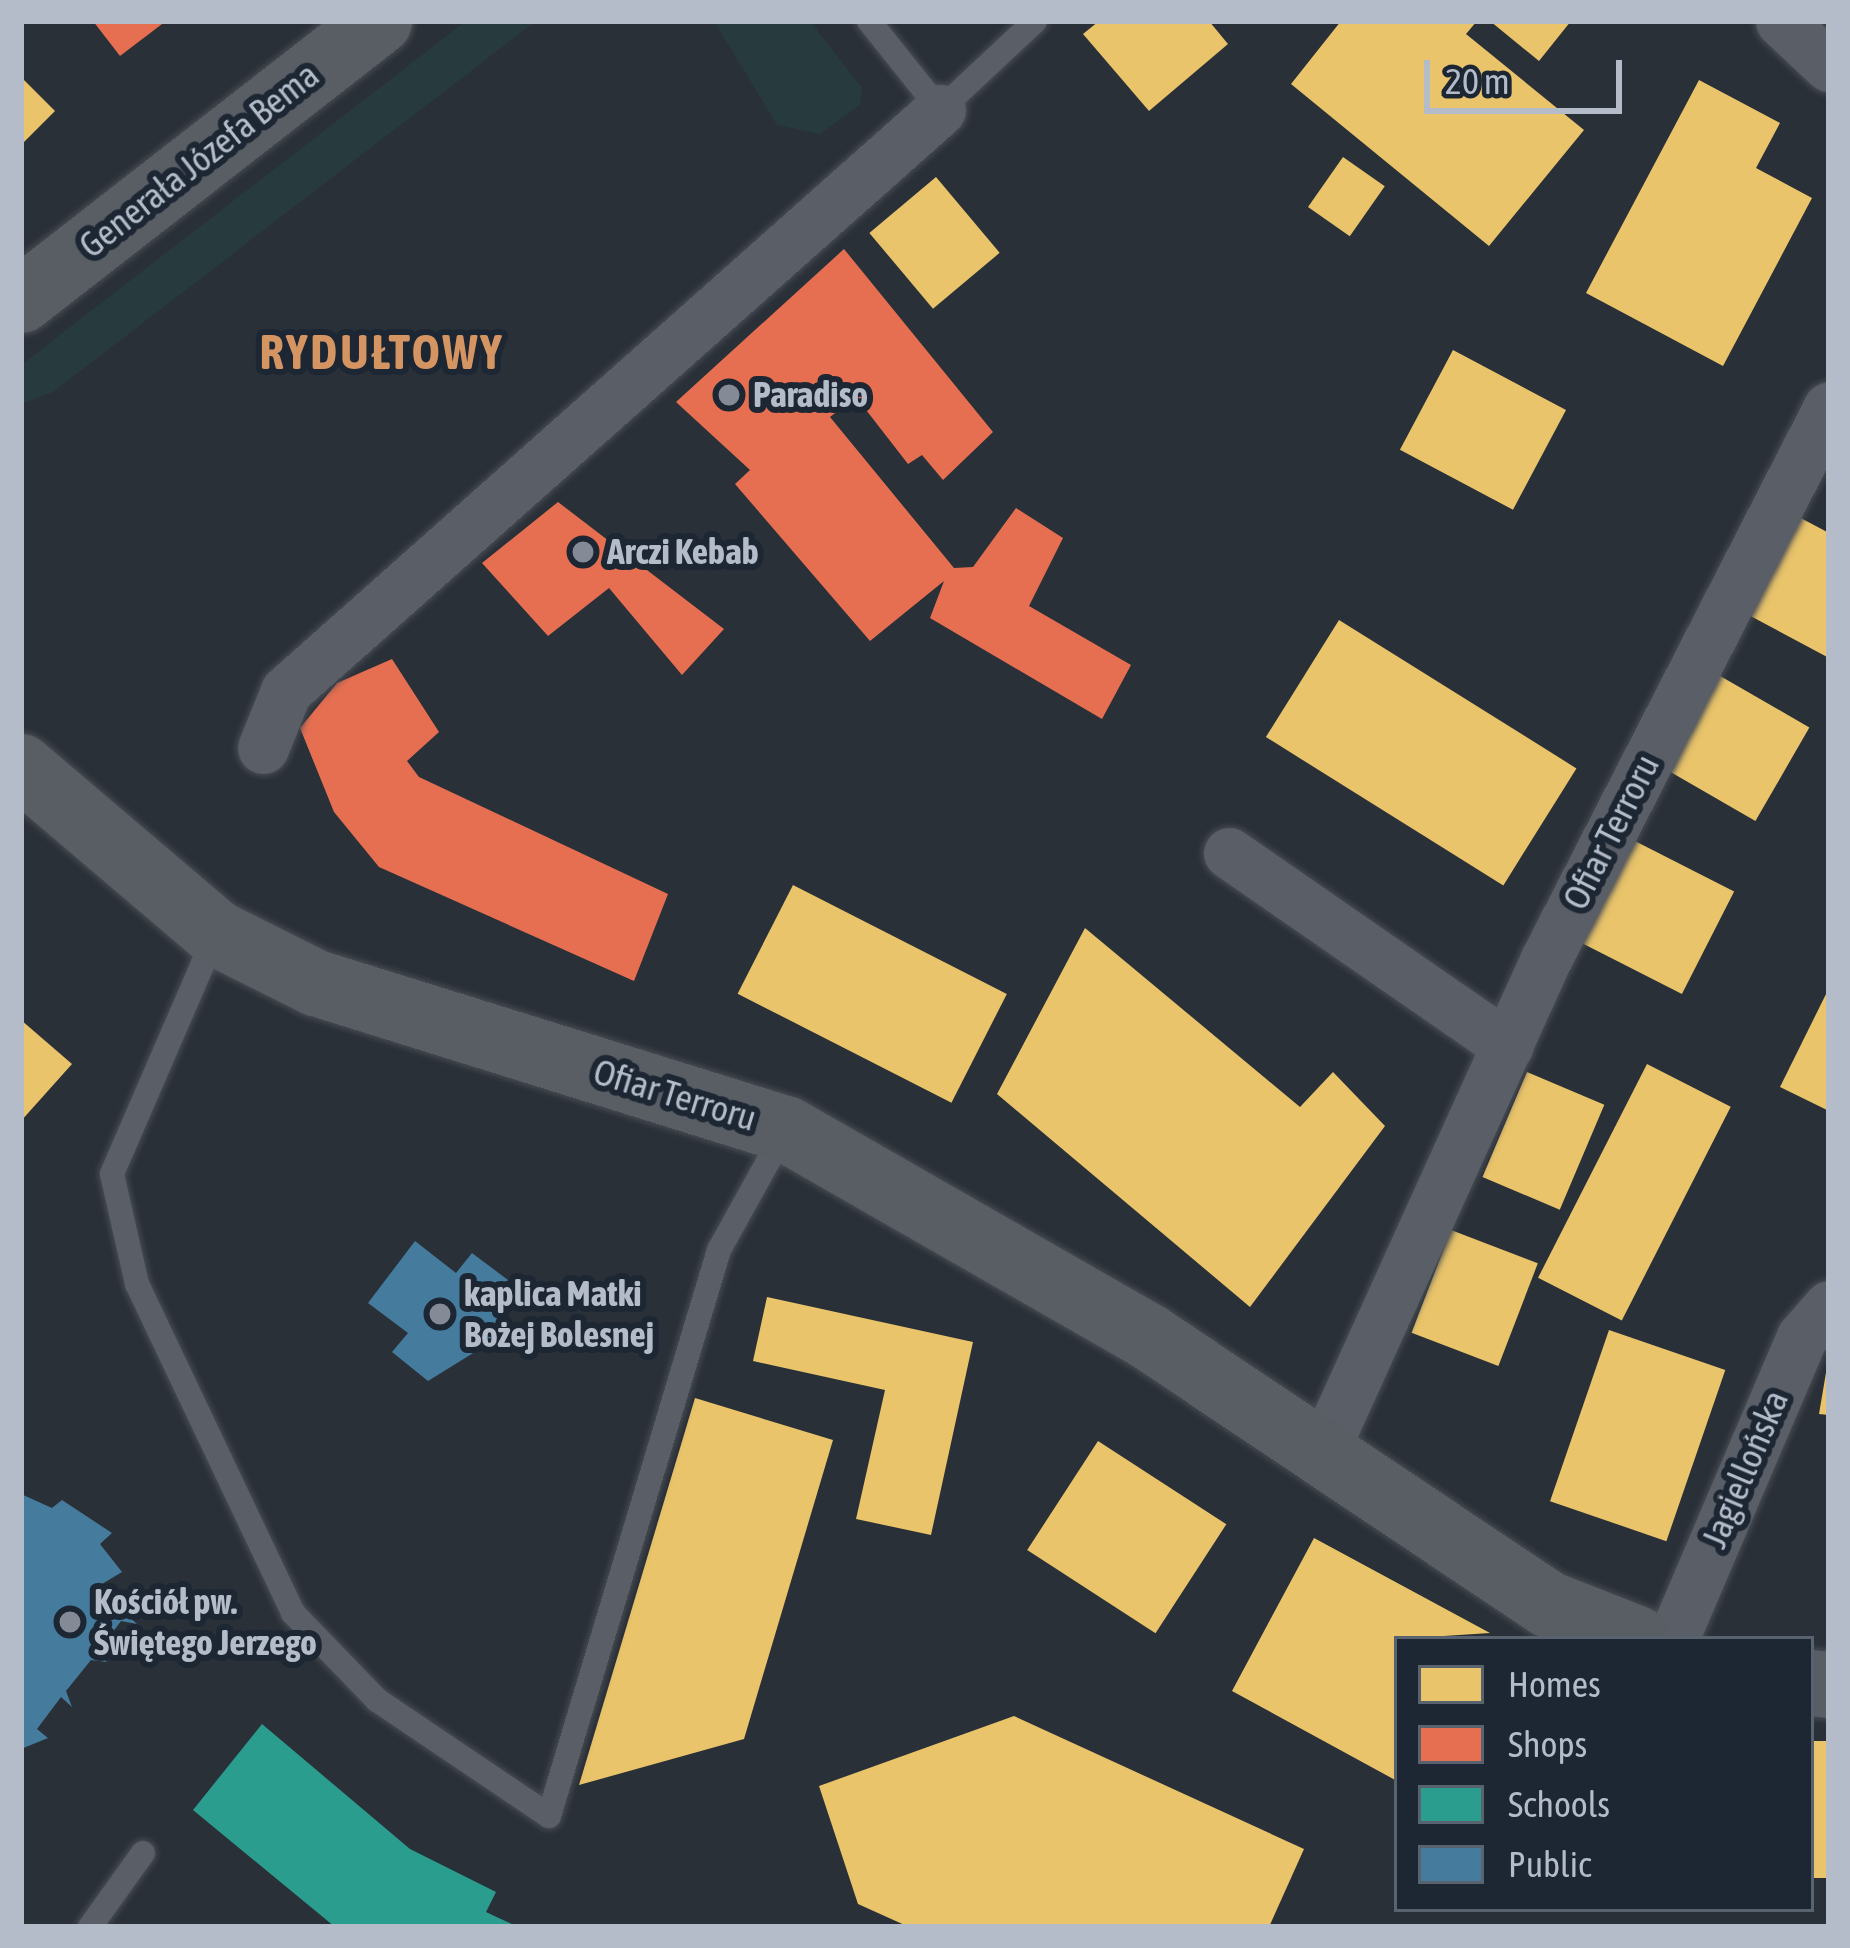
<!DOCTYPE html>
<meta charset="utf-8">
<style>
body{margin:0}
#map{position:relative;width:1850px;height:1948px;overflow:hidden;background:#2a3038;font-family:"Asap Condensed",sans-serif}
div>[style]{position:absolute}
.green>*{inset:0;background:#273a3e}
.homes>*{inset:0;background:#e9c46a;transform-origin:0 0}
.shops>*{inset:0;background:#e76f51}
.schools>*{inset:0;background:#2a9d8f}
.public>*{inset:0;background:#457b9d}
.roads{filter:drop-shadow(0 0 3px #484c53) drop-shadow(0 0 3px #484c53)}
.lane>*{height:24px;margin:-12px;padding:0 12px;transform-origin:12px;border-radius:12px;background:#5a5e66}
.street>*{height:51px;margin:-25.5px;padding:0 25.5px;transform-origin:25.5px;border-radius:25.5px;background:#5a5e66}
.secondary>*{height:66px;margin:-33px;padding:0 33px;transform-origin:33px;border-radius:33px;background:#595d64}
.dots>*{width:33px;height:33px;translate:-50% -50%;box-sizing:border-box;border:6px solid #1d2633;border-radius:50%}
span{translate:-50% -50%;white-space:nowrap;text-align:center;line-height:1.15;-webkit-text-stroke:12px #1d2633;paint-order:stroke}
.street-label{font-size:36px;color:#b4bcc9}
.poi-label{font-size:36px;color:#b4bcc9;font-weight:700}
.left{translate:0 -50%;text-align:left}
.district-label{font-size:48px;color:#d59563;font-weight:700;letter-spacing:3px}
.frame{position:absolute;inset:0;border:24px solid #b4bcc9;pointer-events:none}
.legend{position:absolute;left:1394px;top:1636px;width:420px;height:276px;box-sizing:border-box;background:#1d2633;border:3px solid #59626f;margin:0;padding:15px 21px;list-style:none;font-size:36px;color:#b4bcc9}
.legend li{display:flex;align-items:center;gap:24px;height:60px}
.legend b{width:60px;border:3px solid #59626f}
.scale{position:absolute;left:1424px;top:60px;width:198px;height:54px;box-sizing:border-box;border:6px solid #b4bcc9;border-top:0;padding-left:15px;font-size:36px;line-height:42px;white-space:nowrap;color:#b4bcc9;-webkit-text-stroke:9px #1d2633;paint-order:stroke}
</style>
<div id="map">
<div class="green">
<i style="clip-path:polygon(466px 21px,536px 21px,53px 392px,21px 404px,21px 365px)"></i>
<i style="clip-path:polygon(714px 21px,810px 21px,862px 88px,860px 105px,820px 134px,777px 125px)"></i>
</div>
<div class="homes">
<i style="clip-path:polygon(1099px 21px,1209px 21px,1228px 44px,1149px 111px,1083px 34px)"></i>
<i style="clip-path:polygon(1341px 21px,1477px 21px,1466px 34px,1584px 130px,1489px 246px,1291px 84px)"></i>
<i style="clip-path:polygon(1490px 21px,1571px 21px,1539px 61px)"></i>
<i style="clip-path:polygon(21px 77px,55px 111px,21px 145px)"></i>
<i style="clip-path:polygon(1699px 80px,1780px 123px,1756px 168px,1812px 198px,1723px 366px,1586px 293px)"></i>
<i style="left:1343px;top:157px;width:51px;height:61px;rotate:35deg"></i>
<i style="left:936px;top:177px;width:99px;height:87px;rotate:50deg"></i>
<i style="left:1453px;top:350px;width:128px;height:113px;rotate:28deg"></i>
<i style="clip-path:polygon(1795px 515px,1829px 533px,1829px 658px,1743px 612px)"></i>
<i style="left:1339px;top:620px;width:280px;height:138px;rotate:32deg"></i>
<i style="left:1715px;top:673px;width:109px;height:108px;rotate:30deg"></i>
<i style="left:1629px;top:838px;width:118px;height:115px;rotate:27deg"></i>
<i style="left:793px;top:885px;width:240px;height:122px;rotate:27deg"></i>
<i style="clip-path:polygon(1085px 928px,1300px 1107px,1333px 1072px,1385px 1126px,1250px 1307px,997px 1094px)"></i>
<i style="clip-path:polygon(1829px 988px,1829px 1111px,1780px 1087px)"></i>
<i style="clip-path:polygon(21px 1020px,72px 1064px,21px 1121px)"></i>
<i style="left:1647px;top:1064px;width:94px;height:240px;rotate:27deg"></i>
<i style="left:1527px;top:1072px;width:84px;height:114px;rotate:23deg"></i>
<i style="left:1451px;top:1230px;width:93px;height:110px;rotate:21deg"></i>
<i style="clip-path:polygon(767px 1297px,973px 1342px,931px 1535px,856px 1519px,885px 1390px,753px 1361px)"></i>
<i style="left:1609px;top:1330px;width:123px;height:181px;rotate:19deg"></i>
<i style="clip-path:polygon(1829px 1355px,1829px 1415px,1819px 1414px)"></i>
<i style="clip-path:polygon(695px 1398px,833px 1440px,744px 1739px,579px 1785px)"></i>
<i style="left:1098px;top:1441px;width:153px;height:130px;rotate:33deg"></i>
<i style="clip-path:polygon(1314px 1538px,1490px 1633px,1397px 1639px,1397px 1781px,1232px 1691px)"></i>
<i style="clip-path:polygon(1014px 1716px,1304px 1849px,1269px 1927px,909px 1927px,858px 1904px,819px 1786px)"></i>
<i style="left:1829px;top:1741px;width:137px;height:18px;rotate:90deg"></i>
</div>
<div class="shops">
<i style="clip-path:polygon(93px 21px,166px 21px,120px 56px)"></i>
<i style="clip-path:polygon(844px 249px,993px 432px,943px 480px,922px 455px,908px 464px,856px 397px,830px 417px,954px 568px,973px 567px,1016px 508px,1063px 538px,1029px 606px,1131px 665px,1102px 719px,930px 618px,944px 581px,870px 641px,735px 484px,750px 470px,676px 402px)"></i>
<i style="clip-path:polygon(558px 502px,724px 629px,682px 675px,609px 588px,548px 636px,482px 563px)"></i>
<i style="clip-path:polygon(392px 659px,439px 732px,407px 761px,419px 777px,668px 894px,634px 981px,379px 867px,334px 812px,300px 728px,337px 683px)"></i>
</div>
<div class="schools">
<i style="clip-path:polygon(262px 1724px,410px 1849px,496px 1892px,486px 1912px,518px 1927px,335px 1927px,193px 1810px)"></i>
</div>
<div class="public">
<i style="clip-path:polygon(415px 1241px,456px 1273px,472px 1253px,508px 1280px,493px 1299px,502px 1307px,491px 1342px,428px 1381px,392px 1352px,408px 1333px,368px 1303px)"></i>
<i style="clip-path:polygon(21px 1494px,52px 1508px,62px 1500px,112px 1533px,100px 1544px,122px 1572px,97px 1587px,137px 1624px,121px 1621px,97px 1653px,107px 1662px,91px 1660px,66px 1691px,72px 1707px,61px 1697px,37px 1729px,48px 1738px,21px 1749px)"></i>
</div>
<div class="roads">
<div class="lane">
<i style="left:869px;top:21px;width:114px;rotate:51.4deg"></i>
<i style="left:940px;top:110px;width:130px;rotate:-43.1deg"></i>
<i style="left:214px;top:938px;width:257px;rotate:113.4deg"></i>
<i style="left:112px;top:1174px;width:113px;rotate:77.2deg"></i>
<i style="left:137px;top:1284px;width:364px;rotate:64.6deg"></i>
<i style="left:293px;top:1613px;width:121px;rotate:46deg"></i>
<i style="left:377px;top:1700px;width:207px;rotate:34deg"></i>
<i style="left:549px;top:1816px;width:591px;rotate:-73.28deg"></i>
<i style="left:719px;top:1250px;width:136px;rotate:-61deg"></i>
<i style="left:90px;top:1927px;width:91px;rotate:-54.4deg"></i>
</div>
<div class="street">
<i style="left:1781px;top:21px;width:66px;rotate:43.2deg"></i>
<i style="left:263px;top:748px;width:61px;rotate:-68deg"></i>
<i style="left:286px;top:691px;width:875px;rotate:-41.62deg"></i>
<i style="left:1229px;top:853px;width:339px;rotate:34.7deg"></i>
<i style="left:1319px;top:1460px;width:550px;rotate:-65.63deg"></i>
<i style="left:1546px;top:959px;width:620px;rotate:-62.86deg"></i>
<i style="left:1673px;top:1639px;width:328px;rotate:-66.9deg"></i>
<i style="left:1802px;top:1337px;width:41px;rotate:-48.9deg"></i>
</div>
<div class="secondary">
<i style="left:21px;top:300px;width:454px;rotate:-37.9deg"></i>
<i style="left:21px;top:767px;width:256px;rotate:40.4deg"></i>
<i style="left:216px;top:933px;width:112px;rotate:26.6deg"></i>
<i style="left:316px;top:983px;width:492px;rotate:17.3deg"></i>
<i style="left:786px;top:1129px;width:418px;rotate:29.8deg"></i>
<i style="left:1149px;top:1337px;width:480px;rotate:33.8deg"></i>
<i style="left:1548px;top:1604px;width:96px;rotate:21.5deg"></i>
<i style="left:1811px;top:1683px;width:18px;rotate:6deg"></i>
</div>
</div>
<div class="dots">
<i style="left:729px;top:395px;background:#848b96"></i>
<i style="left:583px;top:552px;background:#848b96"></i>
<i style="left:440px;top:1314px;background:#848b96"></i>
<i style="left:70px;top:1622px;background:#848b96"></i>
</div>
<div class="street-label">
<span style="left:199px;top:160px;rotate:-38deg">Generała Józefa Bema</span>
<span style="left:1611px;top:832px;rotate:-63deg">Ofiar Terroru</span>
<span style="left:675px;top:1095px;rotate:17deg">Ofiar Terroru</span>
<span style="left:1745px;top:1469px;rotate:-67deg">Jagiellońska</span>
</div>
<div class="poi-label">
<span class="left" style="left:753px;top:395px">Paradiso</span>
<span class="left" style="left:607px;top:552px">Arczi Kebab</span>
<span class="left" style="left:464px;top:1314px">kaplica Matki<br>Bożej Bolesnej</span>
<span class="left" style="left:94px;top:1622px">Kościół pw.<br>Świętego Jerzego</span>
</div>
<div class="district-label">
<span style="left:382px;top:352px">RYDUŁTOWY</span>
</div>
<div class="frame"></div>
<ul class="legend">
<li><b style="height:33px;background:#e9c46a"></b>Homes</li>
<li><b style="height:33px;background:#e76f51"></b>Shops</li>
<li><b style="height:33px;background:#2a9d8f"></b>Schools</li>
<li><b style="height:33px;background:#457b9d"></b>Public</li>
</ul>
<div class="scale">20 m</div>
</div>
